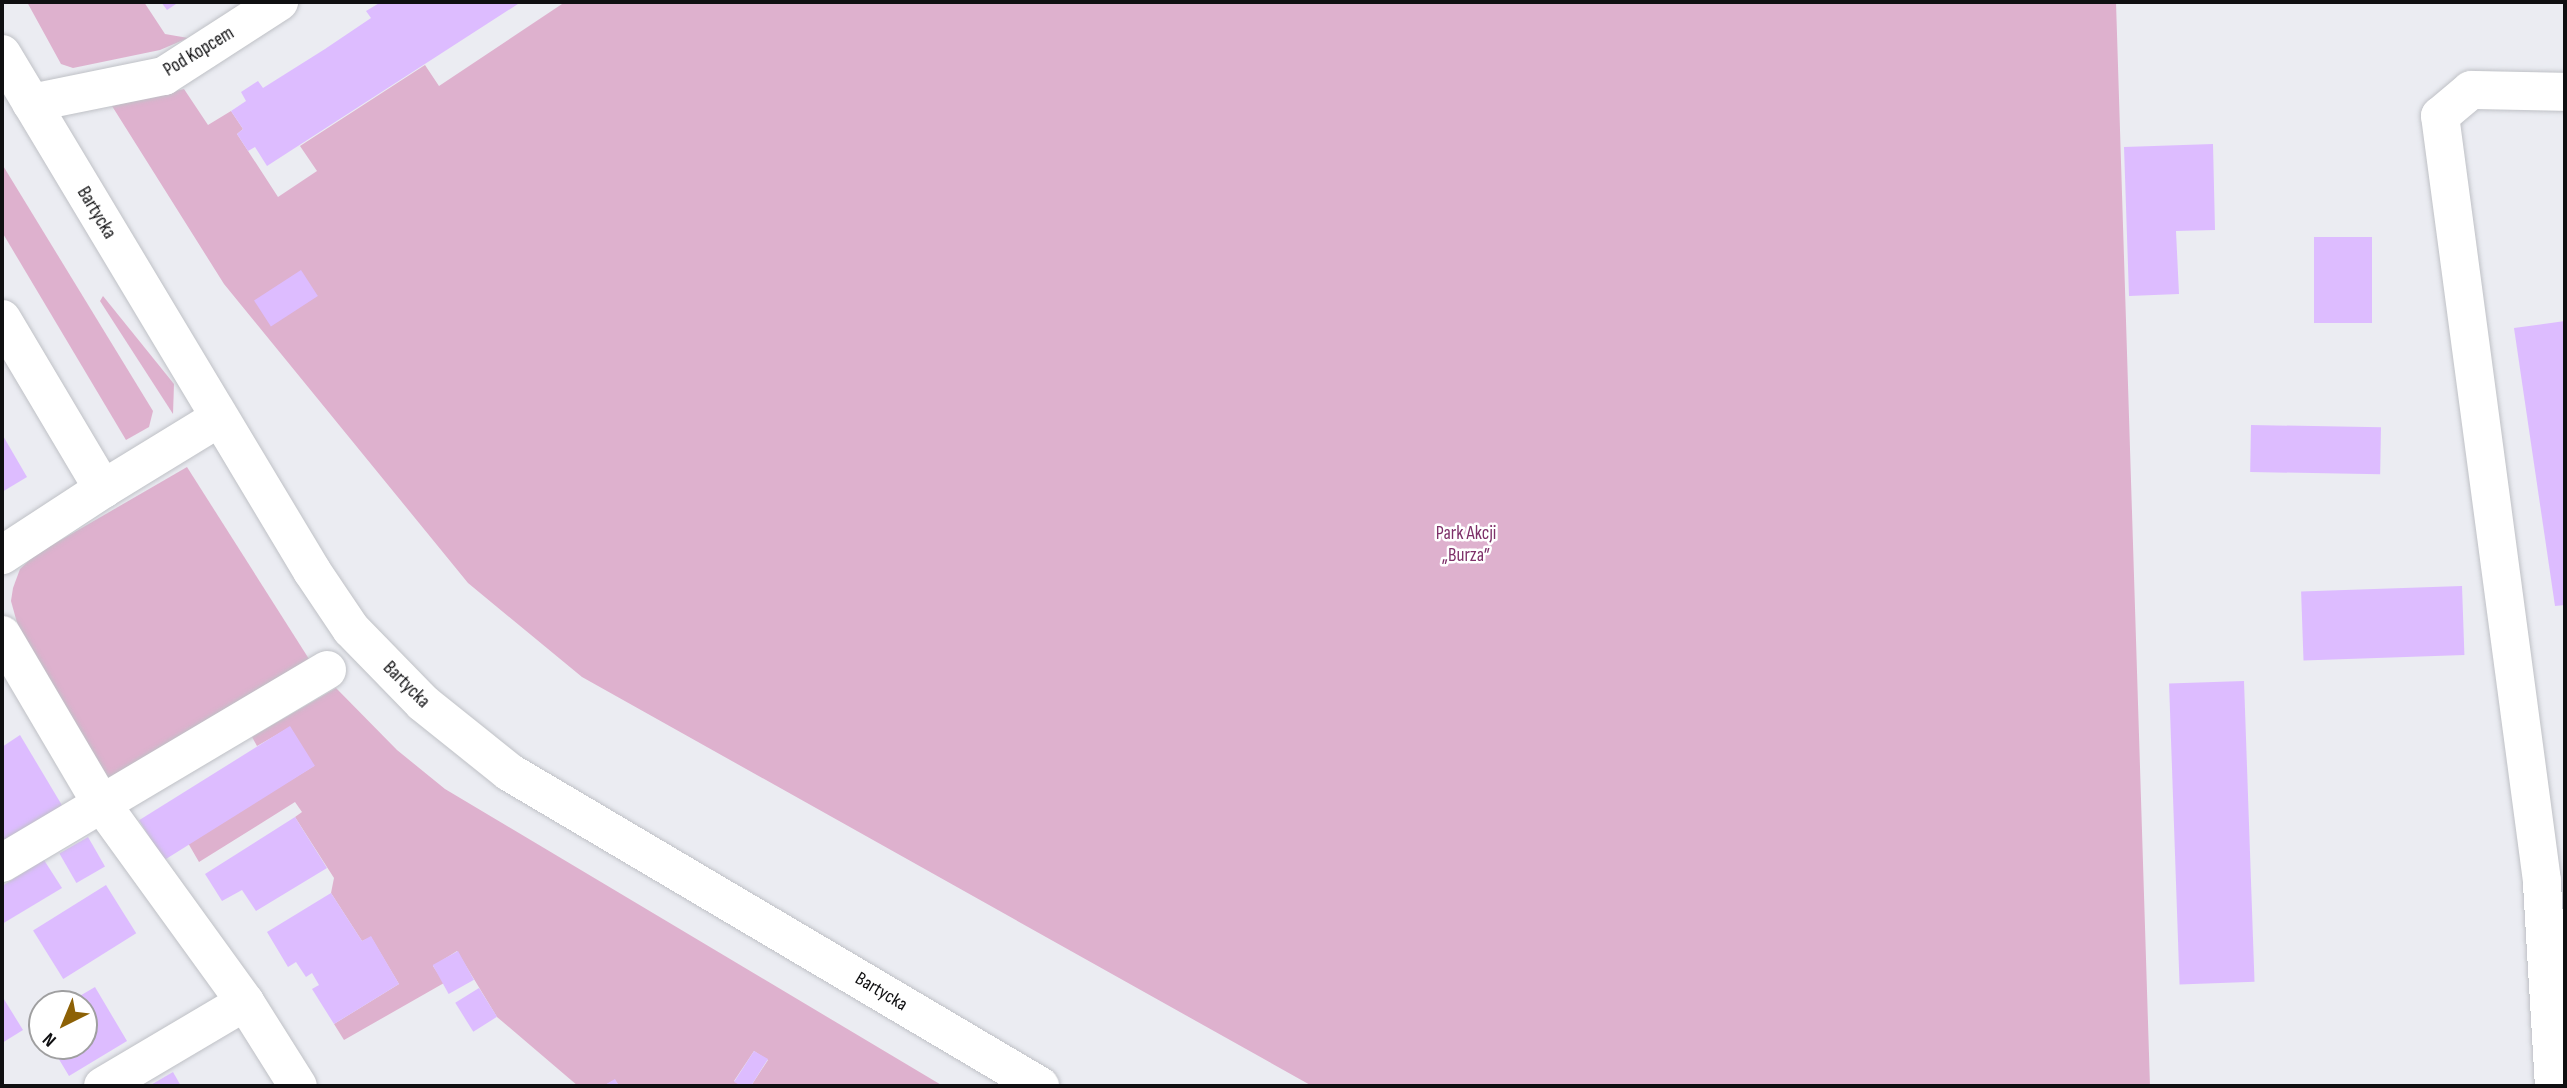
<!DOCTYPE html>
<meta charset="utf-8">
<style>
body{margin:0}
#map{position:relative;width:2567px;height:1088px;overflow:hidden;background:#ebecf2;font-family:"Sofia Sans Condensed",sans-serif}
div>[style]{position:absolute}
.green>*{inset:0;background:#deb1ce}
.building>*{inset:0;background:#ddbcff;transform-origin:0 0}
.roads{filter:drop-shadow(0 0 2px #bfc1c6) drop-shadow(0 0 2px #bfc1c6)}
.minor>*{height:38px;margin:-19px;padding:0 19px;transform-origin:19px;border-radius:19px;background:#fff}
span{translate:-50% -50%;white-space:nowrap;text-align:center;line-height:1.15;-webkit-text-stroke:5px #fff;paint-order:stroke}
.street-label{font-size:19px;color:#0f0f11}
.park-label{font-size:19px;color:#7e3069}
.frame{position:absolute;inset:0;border:4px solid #0f0f11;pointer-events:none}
.north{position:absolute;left:28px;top:990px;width:70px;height:70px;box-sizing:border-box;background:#fff;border:2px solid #9f9fa0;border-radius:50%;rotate:223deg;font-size:19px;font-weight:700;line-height:28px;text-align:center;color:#0f0f11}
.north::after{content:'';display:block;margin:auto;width:24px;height:32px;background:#8d6106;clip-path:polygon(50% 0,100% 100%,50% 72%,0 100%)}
</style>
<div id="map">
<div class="green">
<i style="clip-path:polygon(27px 2px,144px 2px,165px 34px,188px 38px,160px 50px,73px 68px,61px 64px)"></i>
<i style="clip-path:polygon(565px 2px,2116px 2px,2150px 1086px,1312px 1086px,582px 677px,468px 583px,224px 284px,112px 106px,184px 89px,208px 125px,231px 111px,243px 129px,237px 134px,278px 197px,317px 171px,300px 146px,425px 65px,439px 86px)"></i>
<i style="clip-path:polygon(2px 164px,153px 411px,149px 427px,126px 440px,2px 232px)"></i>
<i style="clip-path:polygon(103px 296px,174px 384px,173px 414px,100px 301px)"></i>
<i style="clip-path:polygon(187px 467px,309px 659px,109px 779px,19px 630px,11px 601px,13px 588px,20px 569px,35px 555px)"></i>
<i style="clip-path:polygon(336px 688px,397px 750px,445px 789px,943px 1086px,751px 1086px,768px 1060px,754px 1051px,734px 1081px,742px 1086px,619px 1086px,615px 1080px,603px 1086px,578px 1086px,497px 1017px,457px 951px,433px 966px,444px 983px,344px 1040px,334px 1024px,399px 984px,371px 937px,362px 941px,331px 893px,334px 878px,295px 817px,302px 812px,295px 802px,199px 862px,188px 843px,314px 766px,290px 727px,257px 746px,252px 737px)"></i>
</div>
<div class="building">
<i style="clip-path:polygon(161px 2px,179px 2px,167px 10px)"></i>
<i style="clip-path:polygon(381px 2px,521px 2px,267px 166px,255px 147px,248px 151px,237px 134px,243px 129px,231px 111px,246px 101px,241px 92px,258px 81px,263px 88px,325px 49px,371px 18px,366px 11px)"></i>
<i style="clip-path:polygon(2213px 144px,2215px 230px,2176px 231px,2179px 294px,2129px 296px,2124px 147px)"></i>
<i style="left:2372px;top:237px;width:86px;height:58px;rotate:90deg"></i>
<i style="left:301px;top:270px;width:31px;height:56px;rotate:57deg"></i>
<i style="clip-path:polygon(2565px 321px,2565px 605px,2555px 606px,2514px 328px)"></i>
<i style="left:2251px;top:425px;width:130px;height:47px;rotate:1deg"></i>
<i style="clip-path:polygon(2px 434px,27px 477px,2px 492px)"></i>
<i style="left:2462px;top:586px;width:69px;height:161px;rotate:88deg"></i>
<i style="left:2244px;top:681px;width:301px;height:75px;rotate:88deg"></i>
<i style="left:290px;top:726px;width:47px;height:178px;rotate:58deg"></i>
<i style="clip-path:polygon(20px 735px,63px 807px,2px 844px,2px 747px)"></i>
<i style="clip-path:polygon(295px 817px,327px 868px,256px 911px,242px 890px,222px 901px,205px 874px)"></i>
<i style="left:88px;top:837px;width:34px;height:33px;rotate:60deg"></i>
<i style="clip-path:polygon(44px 860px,62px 888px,2px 924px,2px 886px)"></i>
<i style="left:106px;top:885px;width:57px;height:86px;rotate:58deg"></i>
<i style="clip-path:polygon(331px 893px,362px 941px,371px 936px,399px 984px,334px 1024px,312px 989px,319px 985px,312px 973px,306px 977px,296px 962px,288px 967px,267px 932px)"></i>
<i style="left:458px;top:951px;width:33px;height:29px;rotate:61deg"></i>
<i style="clip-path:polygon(95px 987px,127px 1041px,69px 1076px,51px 1046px,84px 1046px,84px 1004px,66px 1004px)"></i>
<i style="left:479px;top:988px;width:34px;height:28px;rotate:58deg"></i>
<i style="clip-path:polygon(2px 996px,23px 1030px,2px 1043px)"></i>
<i style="clip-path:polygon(754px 1051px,768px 1059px,751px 1086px,742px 1086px,734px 1082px)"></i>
<i style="clip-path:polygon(173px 1072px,181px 1086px,149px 1086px)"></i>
<i style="clip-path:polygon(615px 1079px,619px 1086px,603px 1086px)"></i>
</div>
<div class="roads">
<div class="minor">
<i style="left:2px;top:54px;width:603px;rotate:59.05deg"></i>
<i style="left:312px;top:571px;width:70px;rotate:56.1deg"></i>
<i style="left:351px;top:629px;width:103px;rotate:45.8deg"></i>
<i style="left:423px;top:703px;width:110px;rotate:38.7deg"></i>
<i style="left:509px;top:772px;width:617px;rotate:30.6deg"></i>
<i style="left:31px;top:103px;width:136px;rotate:-11.5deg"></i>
<i style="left:164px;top:76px;width:137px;rotate:-32.8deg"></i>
<i style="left:2px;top:319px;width:198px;rotate:59.3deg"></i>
<i style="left:103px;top:489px;width:121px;rotate:146.8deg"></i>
<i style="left:103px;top:489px;width:136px;rotate:-31.5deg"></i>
<i style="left:2px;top:635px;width:195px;rotate:59.5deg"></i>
<i style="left:101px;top:803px;width:246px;rotate:54.1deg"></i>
<i style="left:245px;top:1002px;width:99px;rotate:57.8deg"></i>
<i style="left:2px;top:863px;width:378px;rotate:-30.7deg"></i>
<i style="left:103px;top:1086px;width:165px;rotate:-30.6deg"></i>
<i style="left:2554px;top:1086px;width:205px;rotate:-93.4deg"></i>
<i style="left:2542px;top:881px;width:772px;rotate:-97.59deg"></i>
<i style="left:2440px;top:116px;width:40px;rotate:-40deg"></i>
<i style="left:2471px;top:90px;width:94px;rotate:1.2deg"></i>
</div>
</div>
<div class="street-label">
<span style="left:199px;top:52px;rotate:-31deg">Pod Kopcem</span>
<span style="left:96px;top:213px;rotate:59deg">Bartycka</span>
<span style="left:406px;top:685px;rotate:45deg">Bartycka</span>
<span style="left:881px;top:992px;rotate:31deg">Bartycka</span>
</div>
<div class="park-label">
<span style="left:1466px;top:545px">Park Akcji<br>„Burza”</span>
</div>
<div class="frame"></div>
<div class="north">N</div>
</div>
